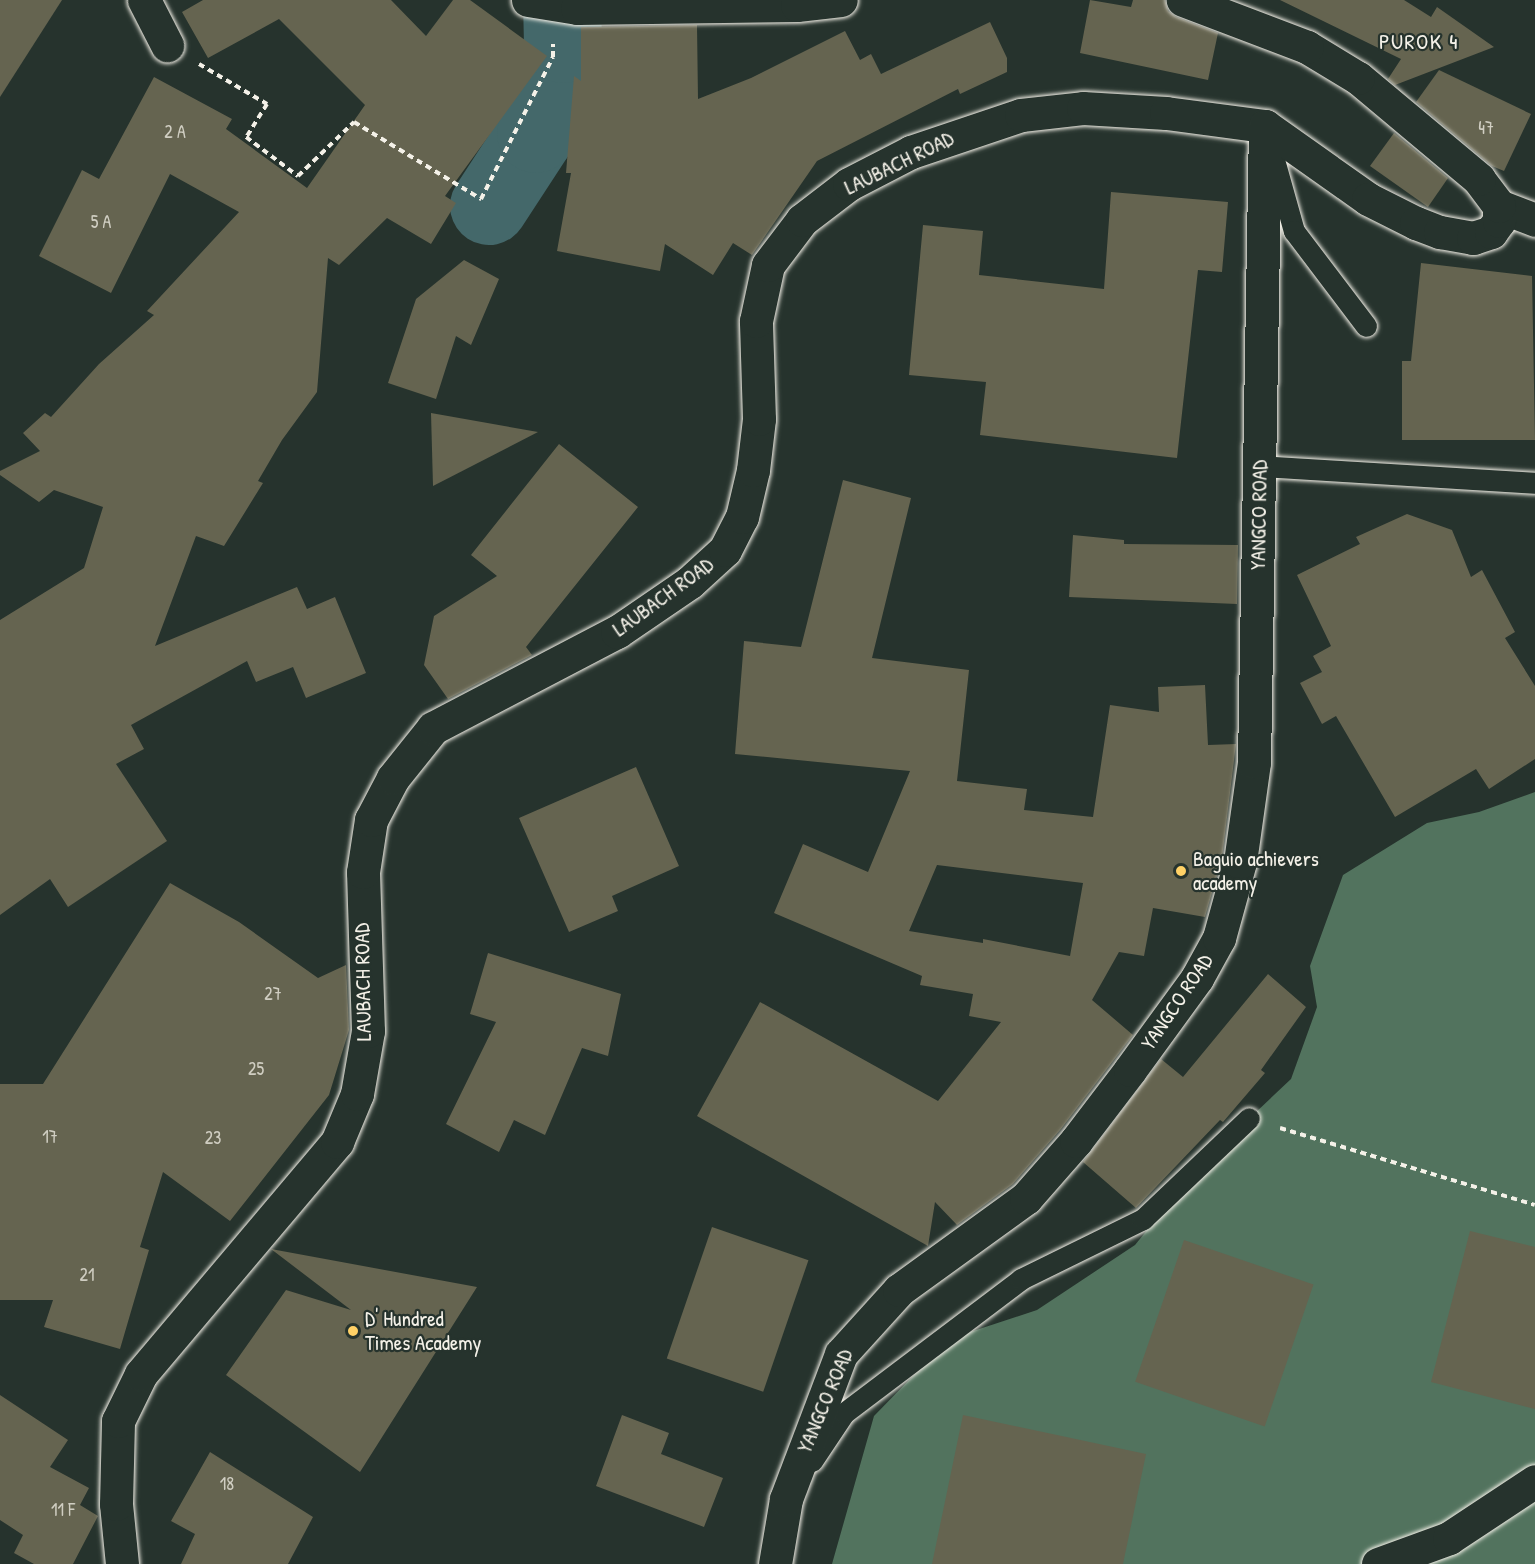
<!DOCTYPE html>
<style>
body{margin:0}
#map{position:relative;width:1535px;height:1564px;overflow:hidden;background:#26332d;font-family:"Patrick Hand",sans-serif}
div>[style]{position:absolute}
.green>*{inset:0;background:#52735e}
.river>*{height:78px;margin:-39px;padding:0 39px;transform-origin:39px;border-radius:39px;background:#44686a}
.building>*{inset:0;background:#656450;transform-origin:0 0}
.path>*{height:4px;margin-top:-2px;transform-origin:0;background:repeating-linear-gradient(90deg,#f4f1e8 0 6px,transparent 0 10.5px)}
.roads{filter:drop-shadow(0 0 2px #f4f1e8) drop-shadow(0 0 2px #f4f1e8)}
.service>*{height:21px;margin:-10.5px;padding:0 10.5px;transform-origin:10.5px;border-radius:10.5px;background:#26332d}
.minor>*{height:33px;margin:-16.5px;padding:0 16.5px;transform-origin:16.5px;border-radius:16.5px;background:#26332d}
.dots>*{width:16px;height:16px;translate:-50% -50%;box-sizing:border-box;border:3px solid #26332d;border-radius:50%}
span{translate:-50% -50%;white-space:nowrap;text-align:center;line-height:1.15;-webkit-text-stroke:4.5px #26332d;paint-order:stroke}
.number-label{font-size:18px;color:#d0cec2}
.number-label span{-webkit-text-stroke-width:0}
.street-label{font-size:21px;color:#f4f1e8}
.poi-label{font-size:21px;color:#f4f1e8}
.left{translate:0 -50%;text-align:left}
.neighbourhood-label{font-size:22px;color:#f4f1e8;letter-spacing:1.5px}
</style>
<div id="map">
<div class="green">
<i style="clip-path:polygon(1535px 792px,1535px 1564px,832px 1564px,874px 1416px,949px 1339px,1037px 1310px,1135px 1245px,1199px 1166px,1291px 1079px,1317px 1007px,1310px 966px,1343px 875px,1427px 823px,1479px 812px)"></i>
</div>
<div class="river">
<i style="left:489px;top:206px;width:86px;rotate:-56.9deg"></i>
<i style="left:536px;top:134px;width:94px;rotate:-73.3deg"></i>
<i style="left:563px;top:44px;width:44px;rotate:-91.3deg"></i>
</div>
<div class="building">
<i style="clip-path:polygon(0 0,62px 0,0 97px)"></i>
<i style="clip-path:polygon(203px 0,391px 0,426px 36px,453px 0,470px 0,547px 56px,445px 196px,456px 203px,431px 244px,387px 218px,339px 265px,328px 258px,317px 392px,282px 440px,258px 481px,263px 483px,224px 546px,196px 536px,155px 646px,297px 587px,307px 609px,335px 597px,366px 673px,306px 698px,293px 667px,256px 682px,247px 661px,131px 725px,144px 749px,116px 764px,167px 841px,68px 907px,50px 879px,0 915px,0 620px,84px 568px,103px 507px,54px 490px,39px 502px,0 475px,0 471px,40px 451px,23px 433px,45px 413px,51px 417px,99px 364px,154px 315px,147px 311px,239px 212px,170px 174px,111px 293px,39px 256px,82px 170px,99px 179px,154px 77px,232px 119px,226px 129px,307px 188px,365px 105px,279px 19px,208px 58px,182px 12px)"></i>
<i style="clip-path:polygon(1090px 0,1131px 7px,1133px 0,1165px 0,1168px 11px,1176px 17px,1218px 33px,1208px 80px,1080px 53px)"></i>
<i style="clip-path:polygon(1280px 0,1404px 0,1431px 17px,1437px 7px,1494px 47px,1395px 85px,1388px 79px,1401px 59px)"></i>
<i style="clip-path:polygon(990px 22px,1007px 58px,1007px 72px,960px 94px,958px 89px,817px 161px,752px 255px,733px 243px,713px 275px,665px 244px,660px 271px,557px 251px,571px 173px,566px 173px,574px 76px,581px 81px,581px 27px,697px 25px,698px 99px,751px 78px,845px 31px,860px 60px,871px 54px,881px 74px)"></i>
<i style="clip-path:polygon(1439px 70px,1531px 114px,1504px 171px,1492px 166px,1416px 102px)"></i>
<i style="clip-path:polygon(1394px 133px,1448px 178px,1428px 207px,1370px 166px)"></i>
<i style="clip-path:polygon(1111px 192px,1228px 202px,1222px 272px,1198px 270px,1177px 458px,980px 435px,986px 382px,909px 375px,923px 225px,983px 231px,979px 275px,1104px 289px)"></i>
<i style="clip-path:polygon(464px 260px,499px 279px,471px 345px,456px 336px,436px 399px,388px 383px,416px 299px)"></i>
<i style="clip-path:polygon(1421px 263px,1532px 276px,1535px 440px,1402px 440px,1402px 361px,1411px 361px)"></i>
<i style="clip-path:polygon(431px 413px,538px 432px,433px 486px)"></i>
<i style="clip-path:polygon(559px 444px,638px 507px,526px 647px,532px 655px,448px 699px,424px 665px,434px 616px,497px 576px,471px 555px)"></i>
<i style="clip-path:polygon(evenodd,843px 480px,911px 498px,872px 658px,969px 670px,957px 781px,1027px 789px,1024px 810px,1093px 817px,1110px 705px,1159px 712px,1158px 687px,1205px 685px,1208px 745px,1236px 744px,1222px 858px,1205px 917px,1153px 908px,1144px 956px,1119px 952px,1092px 1000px,1133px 1035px,1061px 1129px,1013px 1184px,957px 1225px,935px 1202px,928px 1246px,697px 1116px,760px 1002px,938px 1101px,1001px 1022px,969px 1016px,973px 994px,920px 985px,922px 976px,774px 913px,803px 844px,868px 872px,910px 771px,735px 754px,744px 641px,801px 647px,843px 480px,937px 865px,1083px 883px,1070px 956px,983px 939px,983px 943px,909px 931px,937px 865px)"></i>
<i style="clip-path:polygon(1407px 514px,1452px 530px,1471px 577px,1482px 570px,1515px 632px,1505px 638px,1535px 686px,1535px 759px,1489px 789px,1476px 769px,1395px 817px,1336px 716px,1322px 724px,1300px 683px,1322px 672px,1313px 656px,1331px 646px,1297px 575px,1360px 544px,1356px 537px)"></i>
<i style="clip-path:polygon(1073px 535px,1124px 540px,1124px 544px,1238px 545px,1237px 604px,1069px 597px)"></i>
<i style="clip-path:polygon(636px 767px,679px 866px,612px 896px,618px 911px,569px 932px,519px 818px)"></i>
<i style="clip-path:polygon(170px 883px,239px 922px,318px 978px,346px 965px,349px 1030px,329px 1095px,230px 1221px,163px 1172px,140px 1247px,149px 1250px,120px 1349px,44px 1327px,53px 1300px,0 1300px,0 1084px,43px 1084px)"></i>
<i style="clip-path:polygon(488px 953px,621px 994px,608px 1056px,582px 1048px,545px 1135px,514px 1120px,499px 1152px,446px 1124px,496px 1022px,470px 1014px)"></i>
<i style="clip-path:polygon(1268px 974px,1306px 1007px,1261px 1070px,1265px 1073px,1223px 1122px,1220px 1120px,1136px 1208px,1083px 1162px,1161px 1059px,1183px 1077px)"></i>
<i style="left:712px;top:1227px;width:102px;height:139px;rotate:19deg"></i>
<i style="clip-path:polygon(1470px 1231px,1535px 1247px,1535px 1409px,1431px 1382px)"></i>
<i style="left:1184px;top:1240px;width:137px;height:150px;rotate:19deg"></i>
<i style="clip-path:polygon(271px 1249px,477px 1287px,360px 1472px,226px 1375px,286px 1290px,351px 1310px)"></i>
<i style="clip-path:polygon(0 1395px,68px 1440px,50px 1467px,89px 1488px,80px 1505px,98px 1516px,73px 1564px,34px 1564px,14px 1553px,23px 1535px,0 1520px)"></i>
<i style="clip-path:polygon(622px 1415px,669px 1433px,661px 1454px,723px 1478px,704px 1527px,596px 1486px)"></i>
<i style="clip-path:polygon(963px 1415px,1146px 1454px,1123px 1564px,932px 1564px)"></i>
<i style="clip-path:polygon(210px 1452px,313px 1517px,288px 1564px,181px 1564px,195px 1534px,171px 1521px)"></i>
</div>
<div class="path">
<i style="left:199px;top:64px;width:79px;rotate:30.5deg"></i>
<i style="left:267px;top:104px;width:39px;rotate:122deg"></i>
<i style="left:246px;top:137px;width:65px;rotate:36.9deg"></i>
<i style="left:298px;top:176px;width:78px;rotate:-44deg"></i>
<i style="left:354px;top:122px;width:149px;rotate:31.2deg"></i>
<i style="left:481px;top:199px;width:159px;rotate:-63.1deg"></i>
<i style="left:553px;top:57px;width:13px;rotate:-90deg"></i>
<i style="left:1280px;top:1128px;width:266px;rotate:16.8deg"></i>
</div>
<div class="roads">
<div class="service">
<i style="left:1273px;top:156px;width:78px;rotate:74.4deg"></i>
<i style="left:1294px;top:231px;width:119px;rotate:52.8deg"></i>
<i style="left:1260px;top:466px;width:276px;rotate:3.5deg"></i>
<i style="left:812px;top:1461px;width:58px;rotate:-56.3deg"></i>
<i style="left:844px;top:1413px;width:222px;rotate:-37.1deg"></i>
<i style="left:1021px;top:1279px;width:136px;rotate:-26.2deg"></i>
<i style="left:1143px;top:1219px;width:146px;rotate:-43.6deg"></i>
</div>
<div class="minor">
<i style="left:144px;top:0;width:51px;rotate:62.9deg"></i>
<i style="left:528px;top:0;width:50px;rotate:9.3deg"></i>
<i style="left:577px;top:8px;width:220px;rotate:-0.8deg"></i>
<i style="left:797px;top:5px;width:44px;rotate:-6.5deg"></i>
<i style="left:1499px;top:206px;width:39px;rotate:21deg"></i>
<i style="left:122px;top:1564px;width:60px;rotate:-95.7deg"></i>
<i style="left:116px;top:1504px;width:83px;rotate:-88.6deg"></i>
<i style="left:118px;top:1421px;width:52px;rotate:-63.9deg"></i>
<i style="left:141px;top:1374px;width:304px;rotate:-49.8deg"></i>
<i style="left:337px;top:1142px;width:52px;rotate:-67.4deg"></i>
<i style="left:357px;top:1094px;width:64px;rotate:-80.1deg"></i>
<i style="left:368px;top:1031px;width:159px;rotate:-91.8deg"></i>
<i style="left:363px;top:872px;width:53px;rotate:-81.3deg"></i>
<i style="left:371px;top:820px;width:47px;rotate:-62.4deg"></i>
<i style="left:393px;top:778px;width:64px;rotate:-51.3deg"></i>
<i style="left:433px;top:728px;width:208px;rotate:-27.6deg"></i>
<i style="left:617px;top:632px;width:88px;rotate:-34.4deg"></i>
<i style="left:690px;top:582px;width:47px;rotate:-42.4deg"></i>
<i style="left:725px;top:550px;width:37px;rotate:-63deg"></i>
<i style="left:742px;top:517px;width:48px;rotate:-76.8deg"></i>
<i style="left:753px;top:470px;width:51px;rotate:-83.3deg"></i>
<i style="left:759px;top:419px;width:98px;rotate:-91.8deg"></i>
<i style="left:756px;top:321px;width:57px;rotate:-77.9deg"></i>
<i style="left:768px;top:265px;width:56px;rotate:-52.9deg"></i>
<i style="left:802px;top:220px;width:59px;rotate:-37.5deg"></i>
<i style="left:849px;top:184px;width:70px;rotate:-27.3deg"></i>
<i style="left:911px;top:152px;width:116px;rotate:-18.6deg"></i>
<i style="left:1021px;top:115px;width:62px;rotate:-6.4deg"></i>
<i style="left:1083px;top:108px;width:83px;rotate:3.4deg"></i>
<i style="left:1166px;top:113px;width:100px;rotate:7.5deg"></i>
<i style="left:1265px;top:126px;width:126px;rotate:35.3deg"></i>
<i style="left:1368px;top:199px;width:54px;rotate:26.6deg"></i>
<i style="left:1416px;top:223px;width:26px;rotate:21deg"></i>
<i style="left:1440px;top:232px;width:34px;rotate:10deg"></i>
<i style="left:1473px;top:238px;width:19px;rotate:-18deg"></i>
<i style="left:1491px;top:232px;width:14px;rotate:-54deg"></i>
<i style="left:1499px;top:221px;width:15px;rotate:-90deg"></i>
<i style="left:1499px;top:206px;width:34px;rotate:-127deg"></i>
<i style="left:1479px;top:179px;width:158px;rotate:-140.1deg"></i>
<i style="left:1358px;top:78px;width:60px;rotate:-148.7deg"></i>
<i style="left:1307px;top:47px;width:133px;rotate:-159.2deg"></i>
<i style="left:775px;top:1564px;width:66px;rotate:-80.4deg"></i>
<i style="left:786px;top:1499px;width:155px;rotate:-69.2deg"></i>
<i style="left:841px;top:1354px;width:86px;rotate:-47.8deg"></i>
<i style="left:899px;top:1290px;width:157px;rotate:-35.9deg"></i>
<i style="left:1026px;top:1198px;width:76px;rotate:-48.7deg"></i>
<i style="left:1076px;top:1141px;width:89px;rotate:-52.7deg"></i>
<i style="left:1130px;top:1070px;width:114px;rotate:-53.9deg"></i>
<i style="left:1197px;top:978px;width:46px;rotate:-61.2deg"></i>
<i style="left:1219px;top:938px;width:79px;rotate:-74.6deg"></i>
<i style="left:1240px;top:862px;width:101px;rotate:-82deg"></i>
<i style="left:1254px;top:762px;width:636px;rotate:-89.01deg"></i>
<i style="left:1378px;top:1564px;width:76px;rotate:-20.1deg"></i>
<i style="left:1449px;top:1538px;width:103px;rotate:-33.5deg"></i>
</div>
</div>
<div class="dots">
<i style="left:1181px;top:871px;background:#ffd166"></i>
<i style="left:353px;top:1331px;background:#ffd166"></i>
</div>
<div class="number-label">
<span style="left:1486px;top:128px">47</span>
<span style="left:175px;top:132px">2 A</span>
<span style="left:101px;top:222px">5 A</span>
<span style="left:273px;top:994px">27</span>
<span style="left:256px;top:1069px">25</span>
<span style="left:50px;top:1137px">17</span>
<span style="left:213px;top:1138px">23</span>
<span style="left:87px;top:1275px">21</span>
<span style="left:227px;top:1484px">18</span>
<span style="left:63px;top:1510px">11 F</span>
</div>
<div class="street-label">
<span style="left:899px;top:163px;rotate:-26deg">LAUBACH ROAD</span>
<span style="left:1259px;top:515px;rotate:-89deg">YANGCO ROAD</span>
<span style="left:663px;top:597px;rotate:-36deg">LAUBACH ROAD</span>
<span style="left:363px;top:982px;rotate:-91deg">LAUBACH ROAD</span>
<span style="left:1177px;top:1002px;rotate:-56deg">YANGCO ROAD</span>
<span style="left:825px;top:1401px;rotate:-67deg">YANGCO ROAD</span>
</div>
<div class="poi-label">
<span class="left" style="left:1193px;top:871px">Baguio achievers<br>academy</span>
<span class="left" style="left:365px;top:1331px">D' Hundred<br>Times Academy</span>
</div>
<div class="neighbourhood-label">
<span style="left:1419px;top:42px">PUROK 4</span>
</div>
</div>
